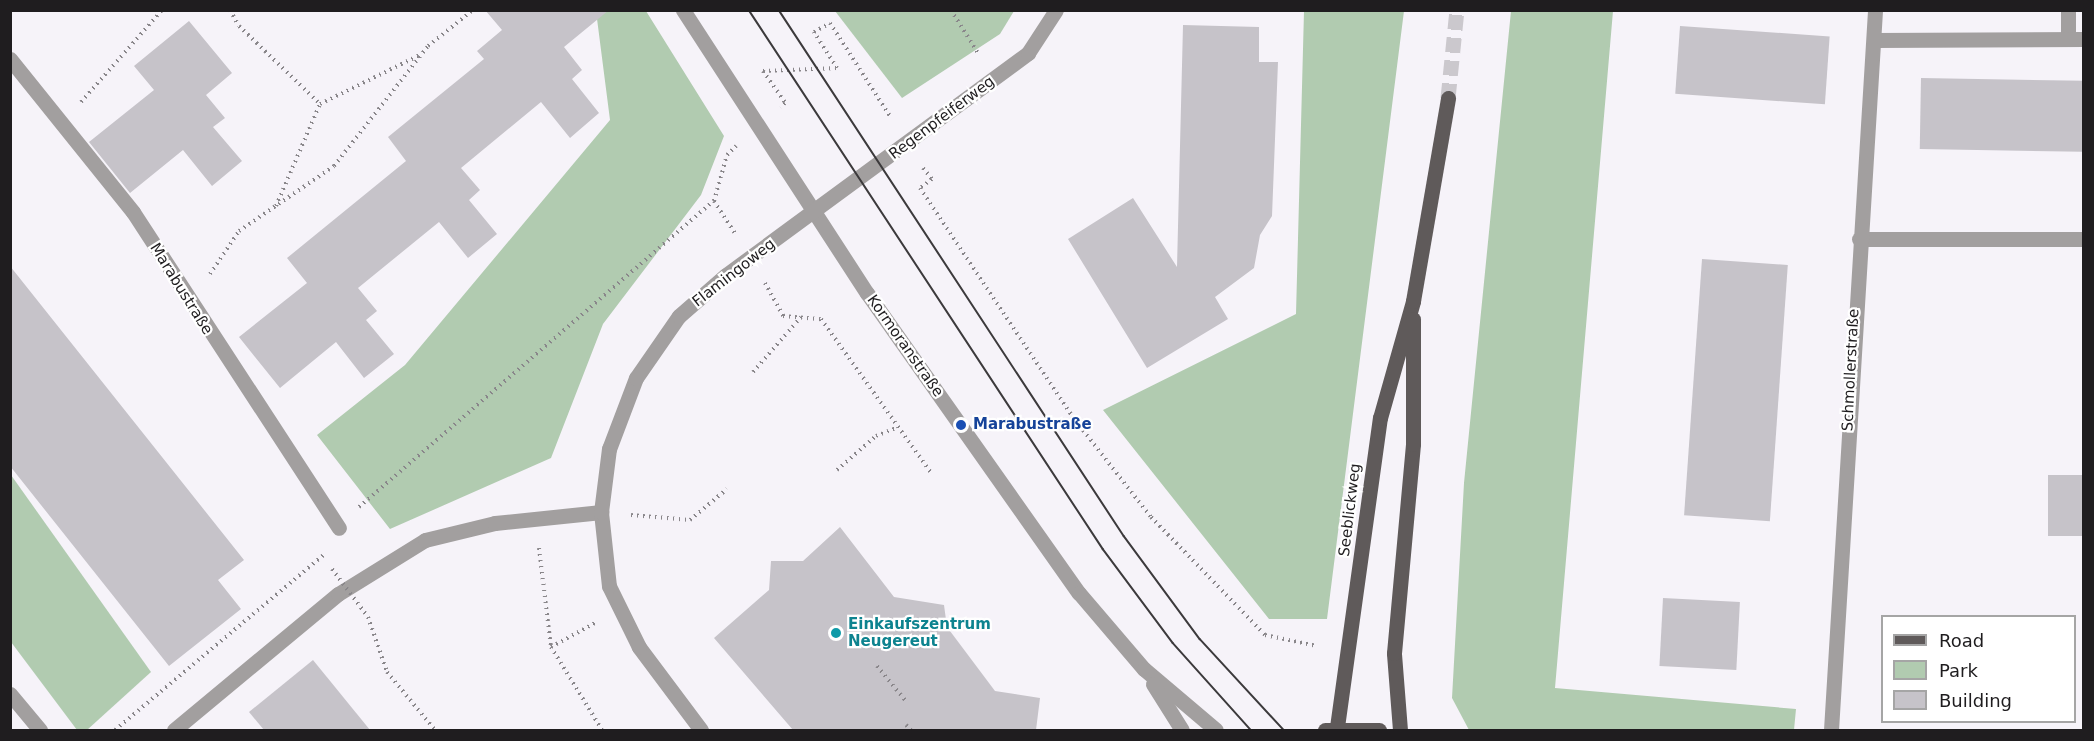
<!DOCTYPE html>
<meta charset="utf-8">
<style>
body{margin:0}
#map{position:relative;width:2094px;height:741px;overflow:hidden;background:#f6f3f9;font-family:"DejaVu Sans",sans-serif}
div>[style]{position:absolute}
.green>*{inset:0;background:#b1cbb0}
.building>*{inset:0;background:#c6c3c9;transform-origin:0 0}
.major-tunnel>*{height:15px;margin-top:-7.5px;transform-origin:0;background:repeating-linear-gradient(90deg,#cbc8cd 0 15px,transparent 0 23px)}
.path>*{height:4px;margin-top:-2px;transform-origin:0;background:repeating-linear-gradient(90deg,#89868a 0 1.5px,transparent 0 6px)}
.minor>*{height:15px;margin:-7.5px;padding:0 7.5px;transform-origin:7.5px;border-radius:7.5px;background:#a29f9f}
.major>*{height:15px;margin:-7.5px;padding:0 7.5px;transform-origin:7.5px;border-radius:7.5px;background:#5f5a5a}
.tram>*{height:1.5px;margin:-0.75px;padding:0 0.75px;transform-origin:0.75px;border-radius:0.75px;background:#3c3a3c}
.path-bridge>*{height:4px;margin-top:-2px;transform-origin:0;background:repeating-linear-gradient(90deg,#89868a 0 1.5px,transparent 0 6px)}
.dots>*{width:16px;height:16px;translate:-50% -50%;box-sizing:border-box;border:3px solid #fff;border-radius:50%}
span{translate:-50% -50%;white-space:nowrap;text-align:center;line-height:1.15;-webkit-text-stroke:4.5px #fff;paint-order:stroke}
.street-label{font-size:15px;color:#1f1d1f}
.transit-label{font-size:15px;color:#164399;font-weight:700}
.left{translate:0 -50%;text-align:left}
.culture-label{font-size:15px;color:#0d838f;font-weight:700}
.frame{position:absolute;inset:0;border:12px solid #1f1d1f;pointer-events:none}
.legend{position:absolute;left:1881px;top:615px;width:195px;height:108px;box-sizing:border-box;background:#fff;border:2px solid #a5a5a5;margin:0;padding:8px 10px;list-style:none;font-size:18px;color:#1f1d1f}
.legend li{display:flex;align-items:center;gap:12px;height:30px}
.legend b{width:30px;border:2px solid #a5a5a5}
</style>
<div id="map">
<div class="green">
<i style="clip-path:polygon(596px 11px,646px 11px,724px 136px,701px 195px,603px 324px,551px 458px,390px 529px,317px 435px,405px 365px,610px 120px)"></i>
<i style="clip-path:polygon(835px 11px,1014px 11px,1000px 34px,902px 98px)"></i>
<i style="clip-path:polygon(1304px 11px,1404px 11px,1327px 619px,1269px 619px,1103px 410px,1296px 314px)"></i>
<i style="clip-path:polygon(1511px 11px,1613px 11px,1555px 688px,1796px 709px,1794px 730px,1469px 730px,1452px 698px,1464px 483px)"></i>
<i style="clip-path:polygon(11px 475px,151px 672px,87px 730px,77px 730px,11px 642px)"></i>
</div>
<div class="building">
<i style="clip-path:polygon(485px 10px,609px 10px,564px 47px,582px 70px,572px 79px,599px 113px,570px 138px,541px 102px,461px 168px,480px 190px,469px 200px,497px 234px,468px 258px,439px 222px,358px 288px,377px 311px,366px 320px,394px 354px,364px 378px,336px 342px,280px 388px,239px 337px,307px 283px,287px 258px,406px 161px,388px 137px,484px 59px,477px 51px,502px 30px)"></i>
<i style="clip-path:polygon(189px 21px,232px 73px,206px 95px,225px 118px,213px 127px,242px 161px,212px 186px,183px 150px,130px 193px,89px 142px,154px 90px,134px 66px)"></i>
<i style="clip-path:polygon(1183px 25px,1259px 27px,1259px 62px,1278px 62px,1272px 216px,1260px 235px,1254px 268px,1215px 297px,1228px 319px,1147px 368px,1068px 239px,1133px 198px,1177px 267px)"></i>
<i style="left:1680px;top:26px;width:150px;height:68px;rotate:4deg"></i>
<i style="left:1921px;top:78px;width:163px;height:71px;rotate:1deg"></i>
<i style="left:1702px;top:259px;width:86px;height:257px;rotate:4deg"></i>
<i style="clip-path:polygon(10px 266px,244px 560px,218px 580px,241px 609px,169px 666px,10px 466px)"></i>
<i style="left:2048px;top:475px;width:36px;height:61px"></i>
<i style="clip-path:polygon(840px 527px,894px 597px,944px 605px,947px 627px,995px 691px,1040px 698px,1036px 730px,793px 730px,714px 638px,769px 590px,771px 561px,803px 561px)"></i>
<i style="left:1663px;top:598px;width:77px;height:68px;rotate:3deg"></i>
<i style="clip-path:polygon(313px 660px,370px 730px,264px 730px,249px 712px)"></i>
</div>
<div class="major-tunnel">
<i style="left:1448px;top:98px;width:88px;rotate:-84.2deg"></i>
</div>
<div class="path">
<i style="left:230px;top:10px;width:18px;rotate:61deg"></i>
<i style="left:239px;top:26px;width:112px;rotate:43.9deg"></i>
<i style="left:320px;top:104px;width:111px;rotate:-26.1deg"></i>
<i style="left:951px;top:10px;width:51px;rotate:57.9deg"></i>
<i style="left:763px;top:71px;width:39px;rotate:55deg"></i>
<i style="left:785px;top:103px;width:6px;rotate:141deg"></i>
<i style="left:763px;top:71px;width:74px;rotate:-2.3deg"></i>
<i style="left:837px;top:68px;width:43px;rotate:-122.6deg"></i>
<i style="left:814px;top:32px;width:18px;rotate:-29deg"></i>
<i style="left:830px;top:23px;width:111px;rotate:57.2deg"></i>
<i style="left:81px;top:102px;width:123px;rotate:-48.6deg"></i>
<i style="left:923px;top:168px;width:14px;rotate:51deg"></i>
<i style="left:932px;top:179px;width:15px;rotate:143deg"></i>
<i style="left:920px;top:188px;width:274px;rotate:56.3deg"></i>
<i style="left:1072px;top:416px;width:128px;rotate:52deg"></i>
<i style="left:1151px;top:517px;width:164px;rotate:46deg"></i>
<i style="left:1265px;top:635px;width:53px;rotate:11.9deg"></i>
<i style="left:714px;top:201px;width:38px;rotate:57deg"></i>
<i style="left:276px;top:206px;width:111px;rotate:-66.7deg"></i>
<i style="left:210px;top:274px;width:52px;rotate:-56deg"></i>
<i style="left:239px;top:231px;width:115px;rotate:-34.4deg"></i>
<i style="left:334px;top:166px;width:152px;rotate:-51.9deg"></i>
<i style="left:428px;top:46px;width:58px;rotate:-38.7deg"></i>
<i style="left:765px;top:283px;width:38px;rotate:61deg"></i>
<i style="left:783px;top:316px;width:38px;rotate:5deg"></i>
<i style="left:821px;top:319px;width:191px;rotate:54.4deg"></i>
<i style="left:753px;top:372px;width:73px;rotate:-48.9deg"></i>
<i style="left:837px;top:470px;width:52px;rotate:-41.1deg"></i>
<i style="left:876px;top:436px;width:24px;rotate:-22deg"></i>
<i style="left:359px;top:507px;width:469px;rotate:-40.8deg"></i>
<i style="left:714px;top:201px;width:48px;rotate:-74.2deg"></i>
<i style="left:727px;top:155px;width:13px;rotate:-45deg"></i>
<i style="left:631px;top:515px;width:59px;rotate:4.8deg"></i>
<i style="left:690px;top:520px;width:48px;rotate:-40deg"></i>
<i style="left:539px;top:548px;width:100px;rotate:83.1deg"></i>
<i style="left:551px;top:647px;width:97px;rotate:58.4deg"></i>
<i style="left:368px;top:617px;width:58px;rotate:70.9deg"></i>
<i style="left:387px;top:672px;width:75px;rotate:50.4deg"></i>
<i style="left:551px;top:647px;width:50px;rotate:-28.6deg"></i>
<i style="left:877px;top:666px;width:44px;rotate:50.5deg"></i>
<i style="left:906px;top:725px;width:7px;rotate:45deg"></i>
<i style="left:115px;top:730px;width:274px;rotate:-40deg"></i>
</div>
<div class="minor">
<i style="left:683px;top:10px;width:338px;rotate:57deg"></i>
<i style="left:867px;top:293px;width:367px;rotate:54.8deg"></i>
<i style="left:1079px;top:593px;width:100px;rotate:49.5deg"></i>
<i style="left:1144px;top:669px;width:94px;rotate:40.3deg"></i>
<i style="left:2068px;top:10px;width:29px;rotate:90deg"></i>
<i style="left:1874px;top:40px;width:210px;rotate:-0.3deg"></i>
<i style="left:10px;top:59px;width:196px;rotate:51.2deg"></i>
<i style="left:133px;top:212px;width:377px;rotate:56.9deg"></i>
<i style="left:1859px;top:239px;width:225px"></i>
<i style="left:1153px;top:684px;width:54px;rotate:57.8deg"></i>
<i style="left:10px;top:694px;width:47px;rotate:50.2deg"></i>
<i style="left:174px;top:730px;width:213px;rotate:-39.7deg"></i>
<i style="left:338px;top:594px;width:102px;rotate:-31.8deg"></i>
<i style="left:425px;top:540px;width:72px;rotate:-13.7deg"></i>
<i style="left:495px;top:523px;width:107px;rotate:-5.9deg"></i>
<i style="left:701px;top:730px;width:104px;rotate:-126.8deg"></i>
<i style="left:639px;top:647px;width:68px;rotate:-116.2deg"></i>
<i style="left:609px;top:586px;width:74px;rotate:-96.2deg"></i>
<i style="left:601px;top:512px;width:64px;rotate:-82.8deg"></i>
<i style="left:609px;top:449px;width:76px;rotate:-69.2deg"></i>
<i style="left:636px;top:378px;width:75px;rotate:-55.3deg"></i>
<i style="left:679px;top:316px;width:62px;rotate:-41.1deg"></i>
<i style="left:726px;top:275px;width:375px;rotate:-36.3deg"></i>
<i style="left:1028px;top:53px;width:51px;rotate:-56.9deg"></i>
<i style="left:1831px;top:730px;width:721px;rotate:-86.5deg"></i>
</div>
<div class="major">
<i style="left:1337px;top:727px;width:312px;rotate:-82.1deg"></i>
<i style="left:1380px;top:418px;width:122px;rotate:-74.2deg"></i>
<i style="left:1413px;top:301px;width:206px;rotate:-80.2deg"></i>
<i style="left:1325px;top:730px;width:54px"></i>
<i style="left:1400px;top:730px;width:77px;rotate:-94.5deg"></i>
<i style="left:1394px;top:653px;width:210px;rotate:-84.8deg"></i>
<i style="left:1413px;top:444px;width:125px;rotate:-90deg"></i>
</div>
<div class="tram">
<i style="left:749px;top:10px;width:645px;rotate:56.7deg"></i>
<i style="left:1103px;top:549px;width:117px;rotate:53.3deg"></i>
<i style="left:1173px;top:643px;width:117px;rotate:48.1deg"></i>
<i style="left:779px;top:10px;width:629px;rotate:56.74deg"></i>
<i style="left:1124px;top:536px;width:128px;rotate:53.6deg"></i>
<i style="left:1200px;top:639px;width:124px;rotate:47.3deg"></i>
</div>
<div class="path-bridge">
<i style="left:332px;top:569px;width:60px;rotate:53.1deg"></i>
</div>
<div class="dots">
<i style="left:961px;top:425px;background:#1a4fb4"></i>
<i style="left:836px;top:633px;background:#0f9aa8"></i>
</div>
<div class="street-label">
<span style="left:942px;top:118px;rotate:-37deg">Regenpfeiferweg</span>
<span style="left:734px;top:273px;rotate:-38deg">Flamingoweg</span>
<span style="left:181px;top:289px;rotate:58deg">Marabustraße</span>
<span style="left:905px;top:346px;rotate:55deg">Kormoranstraße</span>
<span style="left:1851px;top:370px;rotate:-87deg">Schmollerstraße</span>
<span style="left:1350px;top:510px;rotate:-83deg">Seeblickweg</span>
</div>
<div class="transit-label">
<span class="left" style="left:973px;top:425px">Marabustraße</span>
</div>
<div class="culture-label">
<span class="left" style="left:848px;top:633px">Einkaufszentrum<br>Neugereut</span>
</div>
<div class="frame"></div>
<ul class="legend">
<li><b style="height:8px;background:#5f5a5a"></b>Road</li>
<li><b style="height:16px;background:#b1cbb0"></b>Park</li>
<li><b style="height:16px;background:#c6c3c9"></b>Building</li>
</ul>
</div>
